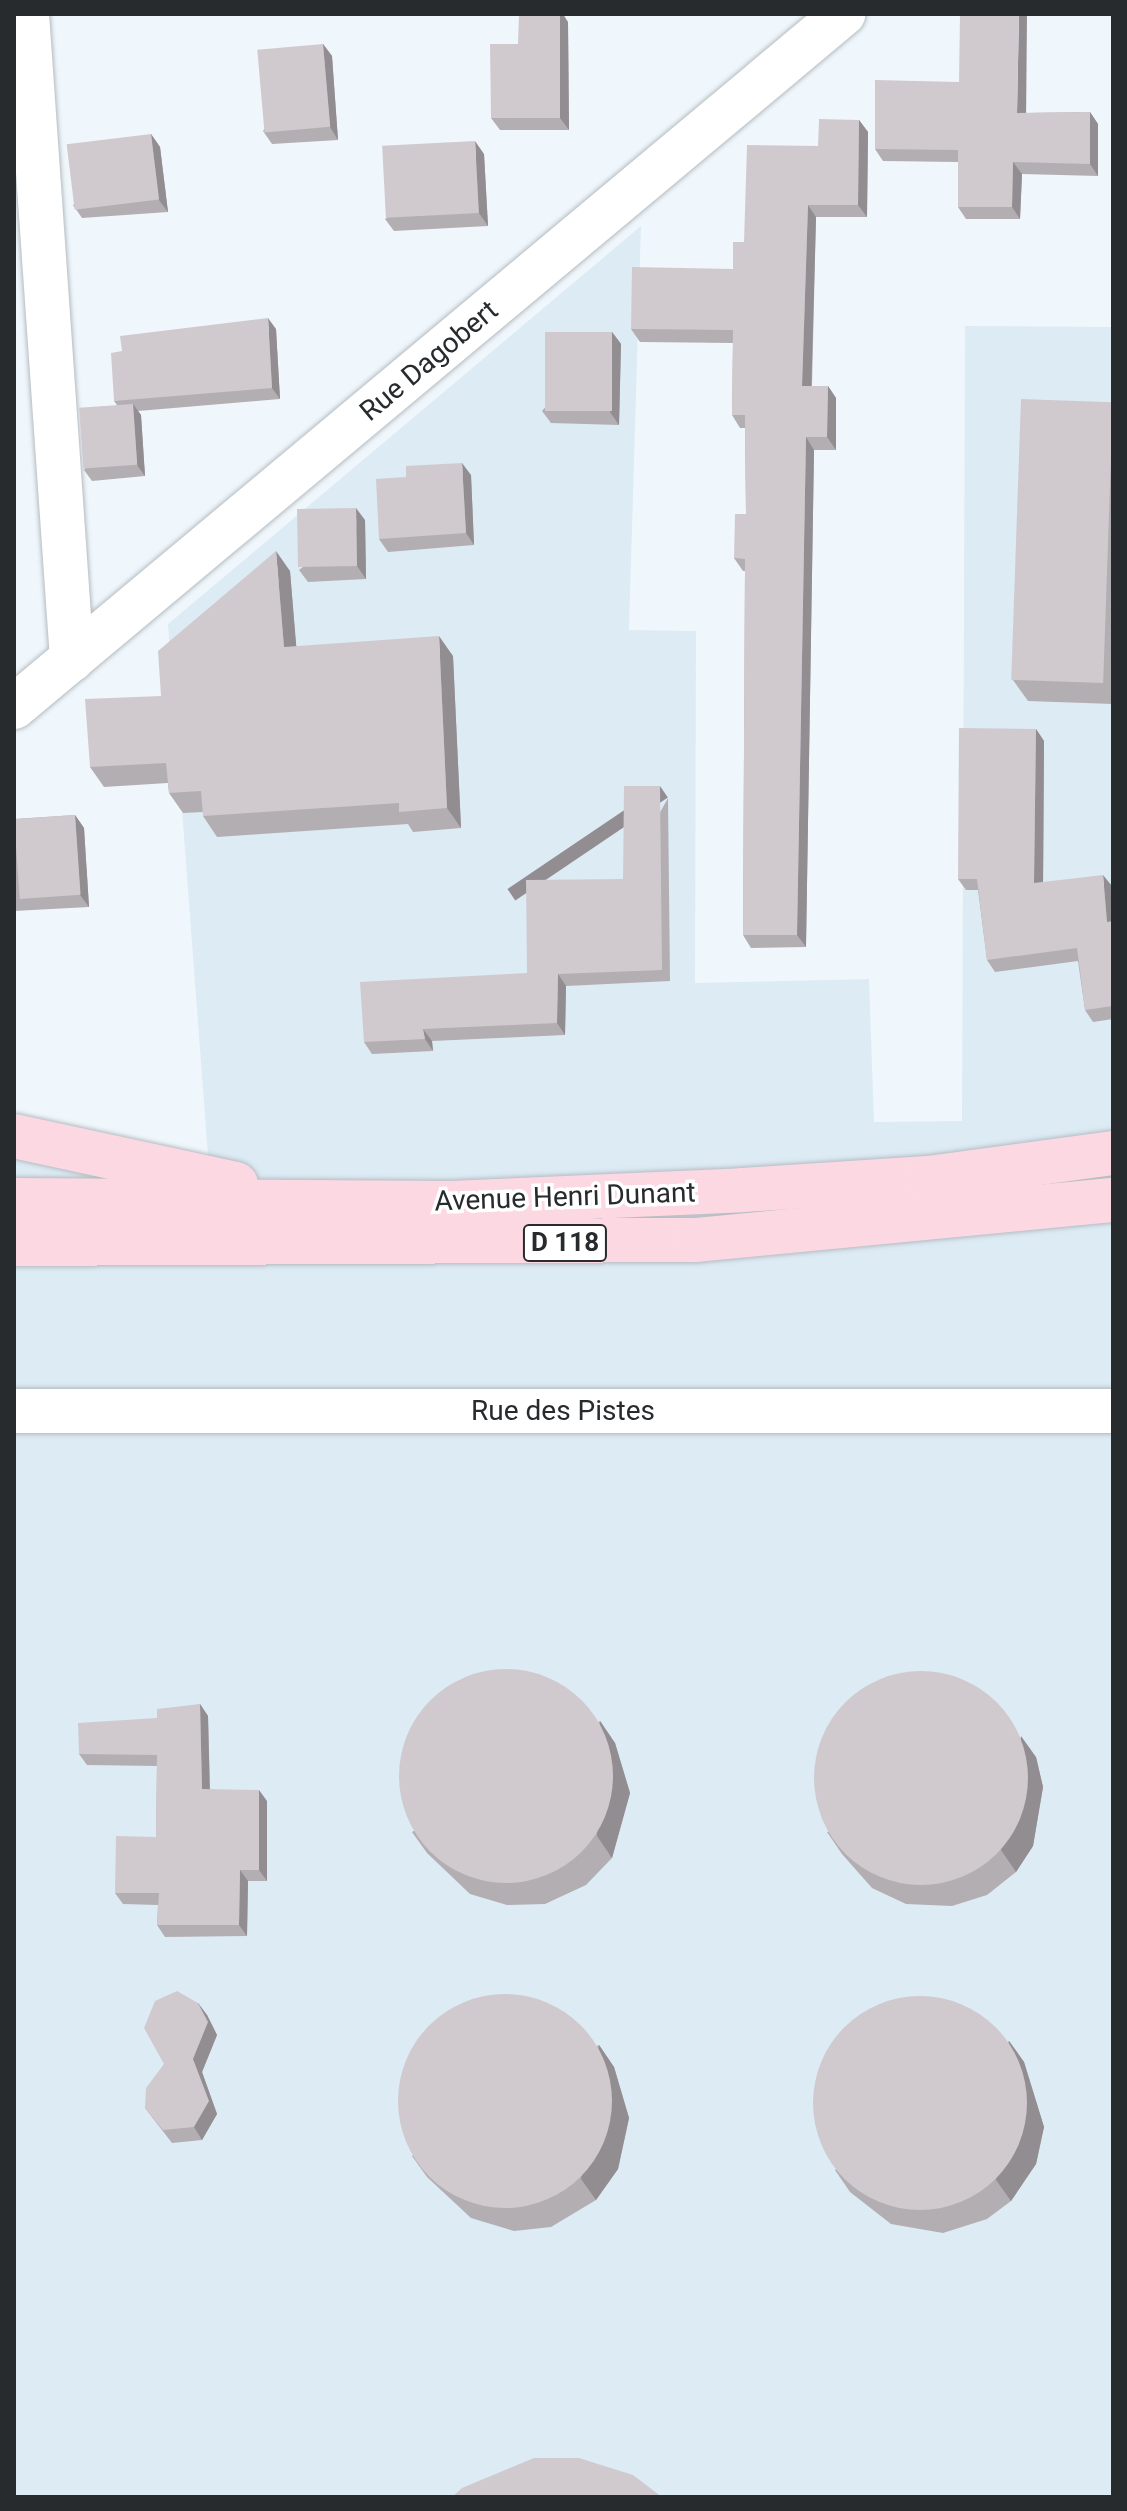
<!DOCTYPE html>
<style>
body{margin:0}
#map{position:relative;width:1127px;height:2511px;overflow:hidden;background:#f0f7fc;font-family:Roboto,sans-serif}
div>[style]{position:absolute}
.built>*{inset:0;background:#ddebf5}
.roads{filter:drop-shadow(0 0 2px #b5bcc1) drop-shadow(0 0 2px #b5bcc1)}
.minor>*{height:44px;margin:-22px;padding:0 22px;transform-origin:22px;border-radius:22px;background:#fff}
.major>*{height:44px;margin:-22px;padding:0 22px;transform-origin:22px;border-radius:22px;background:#fcd9e2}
.wall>*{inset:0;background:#b3aeb2}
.shaded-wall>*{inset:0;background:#928d91;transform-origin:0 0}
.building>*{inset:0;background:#d0cacf;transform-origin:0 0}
.round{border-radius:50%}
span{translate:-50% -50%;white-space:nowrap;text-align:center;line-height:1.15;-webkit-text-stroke:7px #fff;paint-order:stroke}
.shield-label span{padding:2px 6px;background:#fff;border:2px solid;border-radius:6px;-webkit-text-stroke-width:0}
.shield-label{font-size:26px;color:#282b2d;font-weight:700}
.street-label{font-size:28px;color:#282b2d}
.frame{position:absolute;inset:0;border:16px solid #282b2d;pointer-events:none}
</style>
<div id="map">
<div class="built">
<i style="clip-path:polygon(641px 226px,629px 630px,696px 631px,695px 983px,869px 979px,874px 1122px,962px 1121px,965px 326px,1113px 327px,1113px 2497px,14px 2497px,14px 1129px,208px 1156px,168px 624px)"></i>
</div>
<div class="roads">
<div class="minor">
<i style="left:27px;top:14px;width:647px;rotate:86.01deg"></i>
<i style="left:14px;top:707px;width:1081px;rotate:-39.89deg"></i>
<i style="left:14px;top:1411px;width:1099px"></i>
</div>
<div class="major">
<i style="left:14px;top:1136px;width:227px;rotate:12.2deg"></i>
<i style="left:14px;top:1200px;width:437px;rotate:0.4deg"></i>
<i style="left:451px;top:1203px;width:292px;rotate:-2.5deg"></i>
<i style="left:743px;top:1190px;width:185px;rotate:-3.7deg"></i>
<i style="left:928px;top:1178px;width:187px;rotate:-7.7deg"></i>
<i style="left:14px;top:1244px;width:682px;rotate:-0.34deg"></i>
<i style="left:696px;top:1240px;width:419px;rotate:-5.5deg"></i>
</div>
</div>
<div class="wall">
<i style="clip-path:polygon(568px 22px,569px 130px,500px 130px,491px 118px,518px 44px)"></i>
<i style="clip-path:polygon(323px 44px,332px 56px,338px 140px,272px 144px,263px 131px)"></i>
<i style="clip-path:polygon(1090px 112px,1098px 124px,1098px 176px,1022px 174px,1020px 219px,966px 219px,958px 207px,958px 162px,883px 161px,875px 149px,1026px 113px)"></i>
<i style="clip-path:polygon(859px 120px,868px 132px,867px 217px,816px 217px,812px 386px,828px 386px,836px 398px,836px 450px,814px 450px,806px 947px,751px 948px,743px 935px,745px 571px,743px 571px,734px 558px,746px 514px,745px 428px,740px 428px,732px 415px,733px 343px,640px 342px,631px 329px,733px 269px,744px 242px,818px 146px)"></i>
<i style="clip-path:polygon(151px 134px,160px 147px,168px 212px,82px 218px,73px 205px)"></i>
<i style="clip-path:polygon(484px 154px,488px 226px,394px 231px,385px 219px)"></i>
<i style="clip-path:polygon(276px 329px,280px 399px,138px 411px,141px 415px,145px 476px,92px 481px,84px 470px,117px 405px,114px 401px)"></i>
<i style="clip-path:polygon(612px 332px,621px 344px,619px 425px,551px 423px,542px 411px)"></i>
<i style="clip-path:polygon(1113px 403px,1113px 704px,1028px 701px,1013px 680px)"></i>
<i style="clip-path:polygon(471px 475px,474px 545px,388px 552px,379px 539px,406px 477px)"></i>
<i style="clip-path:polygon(365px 520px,366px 579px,308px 582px,299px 570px)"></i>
<i style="clip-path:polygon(290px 571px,296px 646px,453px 656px,461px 828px,413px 832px,408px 824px,217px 837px,203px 816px,203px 812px,183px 813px,169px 793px,168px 783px,104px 787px,90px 767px,161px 696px)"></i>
<i style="clip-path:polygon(1036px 729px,1044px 741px,1043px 882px,1112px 886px,1113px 905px,1113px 1019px,1093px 1022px,1085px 1010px,1078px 961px,995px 972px,987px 960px,978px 890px,966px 890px,958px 879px)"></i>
<i style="clip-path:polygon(668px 798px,670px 981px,566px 986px,565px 1035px,432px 1041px,433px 1051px,372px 1054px,364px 1042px,527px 973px,623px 879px)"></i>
<i style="clip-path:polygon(75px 815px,84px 828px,89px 907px,14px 911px,14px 819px)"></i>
<i style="clip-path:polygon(200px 1704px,208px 1716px,210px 1789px,267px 1801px,267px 1881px,248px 1881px,247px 1936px,165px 1937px,157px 1925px,158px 1905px,123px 1904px,115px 1893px,156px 1837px,157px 1766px,87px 1765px,79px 1754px,157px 1718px)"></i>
<i style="clip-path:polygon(600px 1721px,615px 1743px,630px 1793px,612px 1858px,586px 1885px,545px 1904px,507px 1905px,470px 1894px,427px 1853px,412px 1832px)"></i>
<i style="clip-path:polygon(1036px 1757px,1043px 1787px,1033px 1846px,1016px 1872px,987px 1895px,952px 1906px,906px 1904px,872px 1888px,842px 1854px,827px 1832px)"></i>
<i style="clip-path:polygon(198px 2003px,207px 2015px,217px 2035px,202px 2072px,217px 2114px,202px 2140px,172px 2143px,145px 2108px,164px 2064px)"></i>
<i style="clip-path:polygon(1009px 2041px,1024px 2062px,1044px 2127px,1036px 2164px,1011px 2201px,987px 2219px,943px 2233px,891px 2224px,850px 2192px,835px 2170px)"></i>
<i style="clip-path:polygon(599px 2045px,614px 2067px,629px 2118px,618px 2169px,596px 2200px,551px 2227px,514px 2231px,471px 2218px,427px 2177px,412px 2156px)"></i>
</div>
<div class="shaded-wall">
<i style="clip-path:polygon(560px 14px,563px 14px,568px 22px,569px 130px,560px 118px)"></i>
<i style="clip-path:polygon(1019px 14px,1027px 14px,1026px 124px,1017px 113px)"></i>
<i style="clip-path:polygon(323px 44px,332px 56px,338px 140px,330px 127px)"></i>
<i style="clip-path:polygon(1090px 112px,1098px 124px,1098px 176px,1090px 164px)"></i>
<i style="clip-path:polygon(859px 120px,868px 132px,867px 217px,858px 205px)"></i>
<i style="clip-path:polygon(151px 134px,160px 147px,168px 212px,159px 200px)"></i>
<i style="clip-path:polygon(475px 141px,484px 154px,488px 226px,479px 213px)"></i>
<i style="clip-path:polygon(1013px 162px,1022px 174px,1020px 219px,1012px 207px)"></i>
<i style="clip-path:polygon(808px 205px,816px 217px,811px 398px,802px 386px)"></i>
<i style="clip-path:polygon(268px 318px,276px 329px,280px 399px,272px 388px)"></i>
<i style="clip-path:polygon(612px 332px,621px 344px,619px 425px,610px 412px)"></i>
<i style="clip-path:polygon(828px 386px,836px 398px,836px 450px,827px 437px)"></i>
<i style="clip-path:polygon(133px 404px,141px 415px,145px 476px,137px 465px)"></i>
<i style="clip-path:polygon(806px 437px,814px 450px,806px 947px,797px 935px)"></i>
<i style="clip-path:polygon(462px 463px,471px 475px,474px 545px,466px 533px)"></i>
<i style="clip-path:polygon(356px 508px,365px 520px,366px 579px,357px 566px)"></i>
<i style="clip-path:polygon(276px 551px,290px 571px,298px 667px,284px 647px)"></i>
<i style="clip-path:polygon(439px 636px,453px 656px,461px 828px,447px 808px)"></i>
<i style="clip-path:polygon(1036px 729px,1044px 741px,1043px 895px,1034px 883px)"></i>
<i style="left:660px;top:786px;width:14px;height:184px;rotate:56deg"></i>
<i style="clip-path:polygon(75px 815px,84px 828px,89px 907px,80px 895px)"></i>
<i style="clip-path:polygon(1103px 875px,1112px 886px,1113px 930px,1107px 922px)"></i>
<i style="clip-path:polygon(558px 974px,566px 986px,565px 1035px,557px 1023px)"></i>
<i style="clip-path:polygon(423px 1029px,432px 1041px,433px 1051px,425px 1039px)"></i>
<i style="clip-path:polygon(200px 1704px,208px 1716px,210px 1801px,202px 1789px)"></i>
<i style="clip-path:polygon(600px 1721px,615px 1743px,630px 1793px,612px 1858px,597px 1836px)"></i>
<i style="clip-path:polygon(1021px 1736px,1036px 1757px,1043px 1787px,1033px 1846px,1016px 1872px,1001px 1850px)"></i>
<i style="clip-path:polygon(259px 1790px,267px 1801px,267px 1881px,259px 1870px)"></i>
<i style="clip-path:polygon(240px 1870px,248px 1881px,247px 1936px,239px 1925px)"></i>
<i style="clip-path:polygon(198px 2003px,207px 2015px,217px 2035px,202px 2072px,217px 2114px,202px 2140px,194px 2127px,193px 2059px)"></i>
<i style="clip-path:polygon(1009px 2041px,1024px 2062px,1044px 2127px,1036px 2164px,1011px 2201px,996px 2180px)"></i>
<i style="clip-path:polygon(599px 2045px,614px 2067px,629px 2118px,618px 2169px,596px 2200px,581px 2179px)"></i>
</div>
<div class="building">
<i style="clip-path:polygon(519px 14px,560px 14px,560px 118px,491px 118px,490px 44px,518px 44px)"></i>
<i style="clip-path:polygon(960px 14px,1019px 14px,1017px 113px,1090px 112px,1090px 164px,1013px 162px,1012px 207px,958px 207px,958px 150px,875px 149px,875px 80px,959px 82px)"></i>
<i style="left:323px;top:44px;width:83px;height:66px;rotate:85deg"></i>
<i style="clip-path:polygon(819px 119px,859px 120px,858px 205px,808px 205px,802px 386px,828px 386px,827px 437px,806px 437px,797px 935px,743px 935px,745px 559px,734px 558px,735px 514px,746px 514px,745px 415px,732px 415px,733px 330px,631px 329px,632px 267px,733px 269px,733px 242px,744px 242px,747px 145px,818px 146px)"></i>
<i style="left:151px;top:134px;width:66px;height:85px;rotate:83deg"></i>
<i style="left:475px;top:141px;width:72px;height:93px;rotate:87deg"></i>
<i style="clip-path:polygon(268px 318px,272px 388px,114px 401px,111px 353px,122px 351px,120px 336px)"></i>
<i style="left:545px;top:332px;width:67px;height:79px"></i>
<i style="left:1021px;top:399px;width:92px;height:281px;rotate:2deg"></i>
<i style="left:133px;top:404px;width:61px;height:54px;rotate:86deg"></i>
<i style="clip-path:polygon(462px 463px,466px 533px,379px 539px,376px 479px,406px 477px,406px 466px)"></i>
<i style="left:356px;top:508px;width:58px;height:59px;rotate:89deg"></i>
<i style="clip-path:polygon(276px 551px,284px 647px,439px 636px,447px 808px,399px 812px,399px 803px,203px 816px,201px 791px,169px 793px,166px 763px,90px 767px,85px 699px,161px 696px,158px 651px)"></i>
<i style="clip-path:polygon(959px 728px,1036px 729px,1034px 883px,1103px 875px,1107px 922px,1113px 921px,1113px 1006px,1085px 1010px,1077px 948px,987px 960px,977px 879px,958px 879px)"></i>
<i style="clip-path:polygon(624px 786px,660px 786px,662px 970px,558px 974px,557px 1023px,423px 1029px,425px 1039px,364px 1042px,360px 982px,527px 973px,526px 880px,623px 879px)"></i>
<i style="left:75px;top:815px;width:80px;height:61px;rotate:86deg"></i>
<i class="round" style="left:399px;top:1669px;width:214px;height:214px"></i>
<i class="round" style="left:814px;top:1671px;width:214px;height:214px"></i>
<i style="clip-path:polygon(200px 1704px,202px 1789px,259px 1790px,259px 1870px,240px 1870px,239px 1925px,157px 1925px,159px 1893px,115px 1893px,116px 1836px,156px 1837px,157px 1755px,79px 1754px,78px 1723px,157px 1718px,157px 1709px)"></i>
<i style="clip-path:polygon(177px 1991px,198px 2003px,208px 2022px,193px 2059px,209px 2101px,194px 2127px,163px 2130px,145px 2108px,146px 2088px,164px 2064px,144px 2028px,155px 2001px)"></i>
<i class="round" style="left:398px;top:1994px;width:214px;height:214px"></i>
<i class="round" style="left:813px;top:1996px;width:214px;height:214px"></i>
<i style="clip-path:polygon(534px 2458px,579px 2458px,633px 2475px,662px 2497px,452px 2497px,462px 2488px)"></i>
</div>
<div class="shield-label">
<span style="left:565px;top:1243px">D 118</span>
</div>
<div class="street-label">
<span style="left:429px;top:361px;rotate:-40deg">Rue Dagobert</span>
<span style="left:565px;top:1197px;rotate:-2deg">Avenue Henri Dunant</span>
<span style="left:563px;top:1411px">Rue des Pistes</span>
</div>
<div class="frame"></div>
</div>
